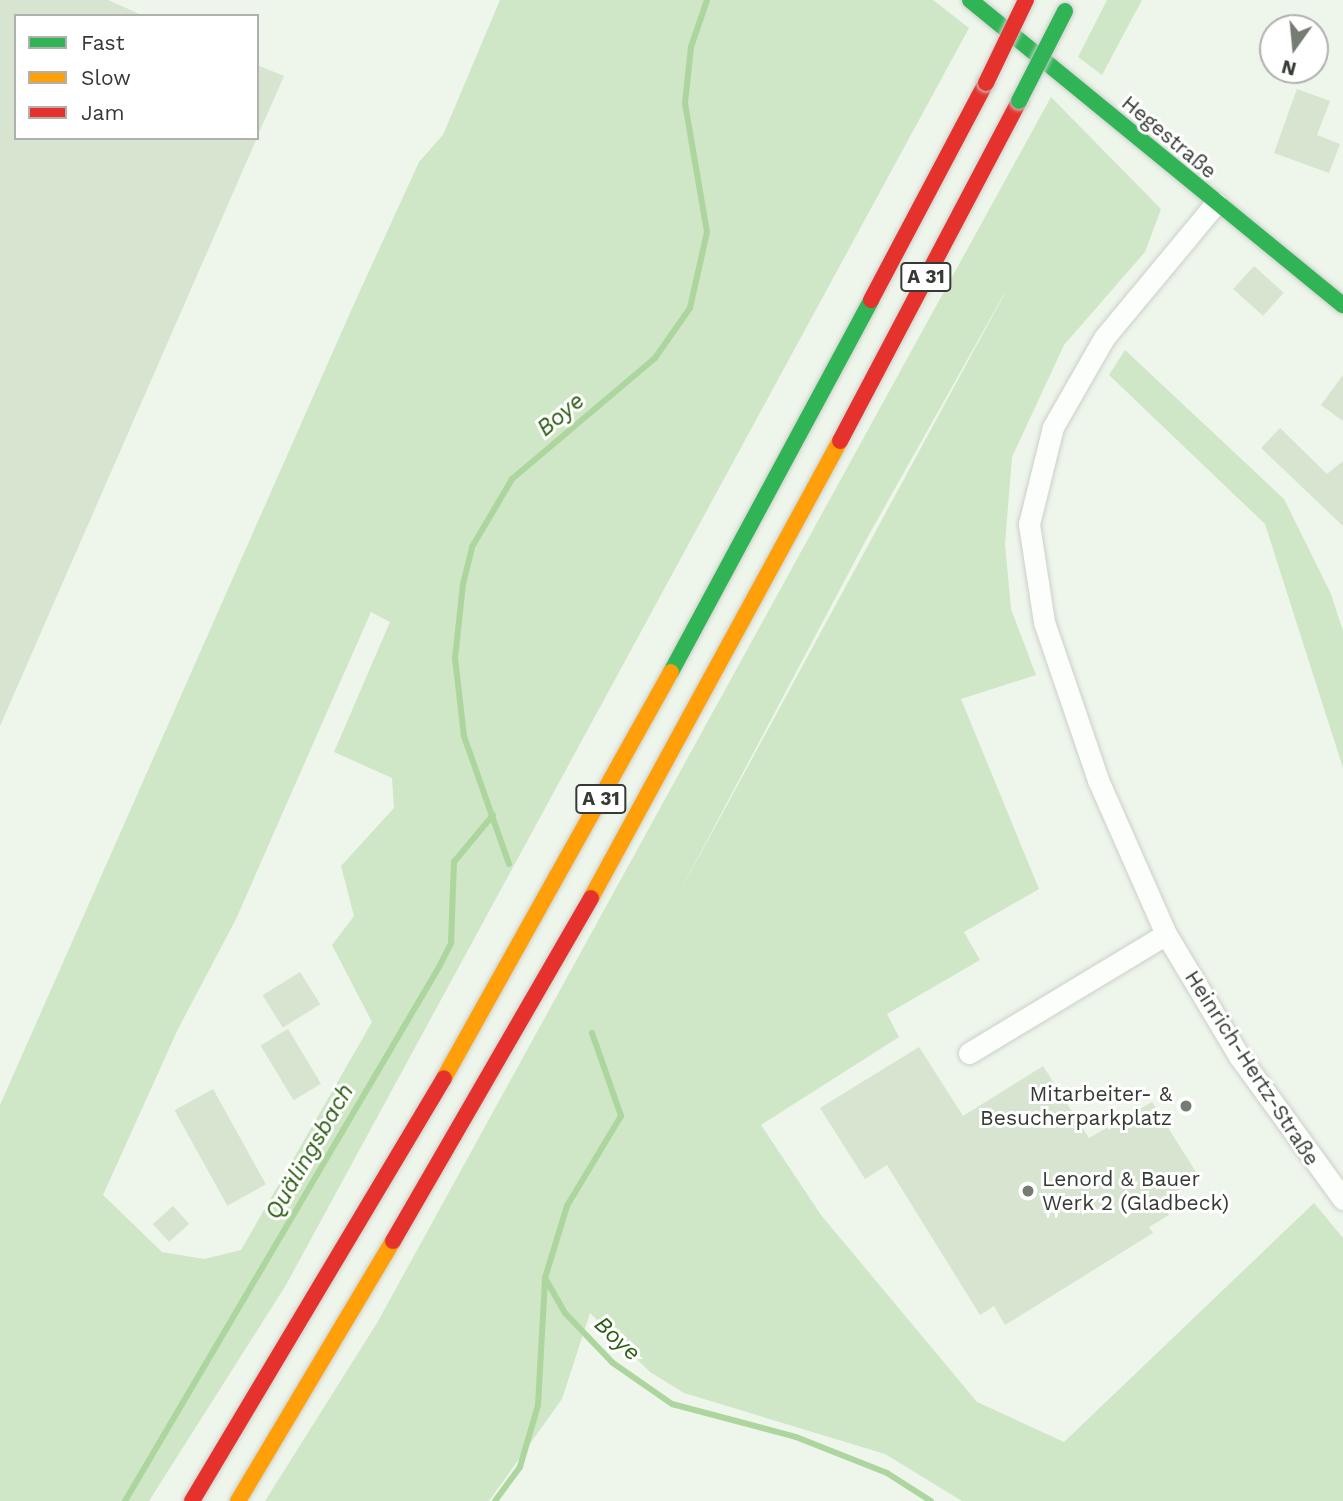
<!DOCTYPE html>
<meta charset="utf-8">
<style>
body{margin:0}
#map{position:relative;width:1343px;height:1501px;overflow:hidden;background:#eef5eb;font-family:"Work Sans",sans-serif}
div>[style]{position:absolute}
.green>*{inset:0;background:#cfe7c6}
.stream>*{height:6px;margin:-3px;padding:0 3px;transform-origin:3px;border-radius:3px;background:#acd69d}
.building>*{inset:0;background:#d6e4d0;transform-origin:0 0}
.roads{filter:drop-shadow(0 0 2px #cbd0c9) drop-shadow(0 0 2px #cbd0c9)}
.street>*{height:21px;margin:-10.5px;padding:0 10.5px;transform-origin:10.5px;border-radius:10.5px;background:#fcfefc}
.fast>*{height:16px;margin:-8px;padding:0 8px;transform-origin:8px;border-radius:8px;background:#30b455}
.slow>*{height:16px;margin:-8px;padding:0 8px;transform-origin:8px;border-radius:8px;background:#ff9f0a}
.jam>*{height:16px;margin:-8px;padding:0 8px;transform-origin:8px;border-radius:8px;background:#e5322d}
.bridges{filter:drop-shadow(0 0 2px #ccd0cb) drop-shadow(0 0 2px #ccd0cb)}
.fast-bridge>*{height:16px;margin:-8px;padding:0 8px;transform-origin:8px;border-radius:8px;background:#30b455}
.jam-bridge>*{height:16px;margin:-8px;padding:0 8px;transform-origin:8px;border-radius:8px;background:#e5322d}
.dots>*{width:19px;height:19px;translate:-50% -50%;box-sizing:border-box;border:4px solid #fff;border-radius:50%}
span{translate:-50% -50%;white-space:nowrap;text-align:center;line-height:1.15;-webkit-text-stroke:6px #fff;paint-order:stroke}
.shield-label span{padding:2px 5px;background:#fff;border:2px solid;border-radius:5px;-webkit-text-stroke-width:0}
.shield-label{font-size:19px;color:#353b34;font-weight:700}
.street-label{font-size:21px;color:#353b34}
.poi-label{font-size:21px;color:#353b34}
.right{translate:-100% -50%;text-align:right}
.left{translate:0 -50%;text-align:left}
.water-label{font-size:23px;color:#2a5d11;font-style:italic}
.legend{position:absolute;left:14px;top:14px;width:245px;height:126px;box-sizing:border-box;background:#fff;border:2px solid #aeb1ae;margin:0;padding:9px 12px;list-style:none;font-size:21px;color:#353b34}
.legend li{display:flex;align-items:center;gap:14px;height:35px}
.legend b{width:35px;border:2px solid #aeb1ae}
.north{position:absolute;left:1259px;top:14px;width:70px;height:70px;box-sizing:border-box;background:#fff;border:2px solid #aeb1ae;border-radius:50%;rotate:195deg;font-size:19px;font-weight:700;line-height:28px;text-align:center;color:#353b34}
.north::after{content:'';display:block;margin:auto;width:24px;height:32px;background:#767c74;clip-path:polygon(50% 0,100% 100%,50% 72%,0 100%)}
</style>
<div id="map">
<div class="green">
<i style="clip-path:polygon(evenodd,500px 0,933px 0,969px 28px,286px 1285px,149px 1501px,0 1501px,0 1105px,354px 304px,419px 162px,443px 135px,500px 0,371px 612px,390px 622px,334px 752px,392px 778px,394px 808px,341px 866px,354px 916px,332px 945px,372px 1022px,241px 1250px,204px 1259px,162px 1252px,103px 1195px,178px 1029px,236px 919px,371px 612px)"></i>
<i style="clip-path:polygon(1107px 0,1142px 0,1102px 75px,1078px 57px)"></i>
<i style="clip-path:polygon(evenodd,1051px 97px,1161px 209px,1145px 252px,1064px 345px,1012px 457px,1005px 544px,1011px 609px,1036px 675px,961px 699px,1039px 889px,964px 932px,980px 960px,887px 1014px,899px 1037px,761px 1125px,821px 1215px,977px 1402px,1064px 1442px,1314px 1203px,1343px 1238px,1343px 1501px,962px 1501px,885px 1454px,684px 1393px,650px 1372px,590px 1313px,562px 1399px,489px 1501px,265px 1501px,377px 1323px,1051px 97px,1004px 294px,1004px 295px,677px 897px,866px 540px,1004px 294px)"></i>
<i style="clip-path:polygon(1125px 350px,1284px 499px,1331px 594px,1343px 631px,1343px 768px,1265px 524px,1109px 375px)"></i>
</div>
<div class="stream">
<i style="left:509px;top:864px;width:136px;rotate:-109.4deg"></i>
<i style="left:464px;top:736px;width:79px;rotate:-96.6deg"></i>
<i style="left:455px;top:658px;width:74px;rotate:-83.8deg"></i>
<i style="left:463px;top:584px;width:38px;rotate:-76deg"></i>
<i style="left:472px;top:547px;width:79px;rotate:-59.5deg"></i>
<i style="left:512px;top:479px;width:187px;rotate:-40.2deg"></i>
<i style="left:655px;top:358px;width:61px;rotate:-55deg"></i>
<i style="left:690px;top:308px;width:78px;rotate:-77.4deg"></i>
<i style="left:707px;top:232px;width:131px;rotate:-99.7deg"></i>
<i style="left:685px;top:103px;width:56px;rotate:-83.9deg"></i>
<i style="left:691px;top:47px;width:50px;rotate:-71.2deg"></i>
<i style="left:592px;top:1033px;width:88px;rotate:70.7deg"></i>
<i style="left:621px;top:1116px;width:105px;rotate:121deg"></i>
<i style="left:567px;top:1206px;width:75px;rotate:107deg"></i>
<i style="left:545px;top:1278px;width:40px;rotate:60.3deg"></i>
<i style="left:565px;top:1313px;width:69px;rotate:46.2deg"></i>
<i style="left:613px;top:1363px;width:72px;rotate:34.8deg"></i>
<i style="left:672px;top:1404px;width:128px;rotate:14.9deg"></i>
<i style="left:796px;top:1437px;width:98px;rotate:21.6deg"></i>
<i style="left:887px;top:1473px;width:52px;rotate:32.5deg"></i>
<i style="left:125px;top:1501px;width:619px;rotate:-59.54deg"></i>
<i style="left:439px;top:967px;width:27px;rotate:-63deg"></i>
<i style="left:451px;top:943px;width:81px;rotate:-87.9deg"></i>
<i style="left:454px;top:862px;width:61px;rotate:-50.3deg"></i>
<i style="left:495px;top:1501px;width:42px;rotate:-53.7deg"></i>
<i style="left:520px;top:1467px;width:65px;rotate:-73.8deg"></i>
<i style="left:538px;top:1405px;width:125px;rotate:-86.8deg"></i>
</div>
<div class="building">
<i style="clip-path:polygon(0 0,108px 0,144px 16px,16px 16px,16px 138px,257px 138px,0 726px)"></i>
<i style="clip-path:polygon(257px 65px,284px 76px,257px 137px)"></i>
<i style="clip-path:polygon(1297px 89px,1330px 101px,1317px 135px,1340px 144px,1329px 173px,1274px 153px)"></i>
<i style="left:1254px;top:266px;width:40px;height:31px;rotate:42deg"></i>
<i style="clip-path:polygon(1343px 375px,1343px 421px,1321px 405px)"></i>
<i style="clip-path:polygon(1280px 428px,1327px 474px,1343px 461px,1343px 526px,1261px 448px)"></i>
<i style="left:300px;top:972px;width:38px;height:44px;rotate:58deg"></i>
<i style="left:288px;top:1029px;width:64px;height:32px;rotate:59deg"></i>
<i style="clip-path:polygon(919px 1047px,963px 1116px,1043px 1066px,1089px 1138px,1152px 1102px,1199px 1177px,1160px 1202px,1169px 1215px,1149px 1227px,1153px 1233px,1005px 1325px,994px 1306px,980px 1315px,887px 1165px,865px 1179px,820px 1108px)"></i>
<i style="left:213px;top:1089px;width:109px;height:44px;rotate:61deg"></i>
<i style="left:173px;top:1206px;width:24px;height:27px;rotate:48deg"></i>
</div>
<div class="roads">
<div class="street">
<i style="left:1216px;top:203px;width:175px;rotate:129.7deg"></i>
<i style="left:1104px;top:338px;width:103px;rotate:119.8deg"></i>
<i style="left:1053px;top:427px;width:100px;rotate:103.9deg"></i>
<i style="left:1029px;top:524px;width:99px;rotate:81.3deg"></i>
<i style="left:1044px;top:622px;width:167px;rotate:71.1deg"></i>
<i style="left:1098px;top:780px;width:168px;rotate:66.2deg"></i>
<i style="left:1166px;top:934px;width:142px;rotate:59.1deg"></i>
<i style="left:1239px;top:1056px;width:177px;rotate:54deg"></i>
<i style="left:969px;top:1053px;width:230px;rotate:-31.1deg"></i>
</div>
<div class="fast">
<i style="left:970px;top:0;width:482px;rotate:39.3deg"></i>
<i style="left:671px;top:672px;width:422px;rotate:-61.7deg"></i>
</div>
<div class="slow">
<i style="left:591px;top:898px;width:520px;rotate:-61.42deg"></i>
<i style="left:444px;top:1078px;width:465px;rotate:-60.8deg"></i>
<i style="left:238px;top:1501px;width:303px;rotate:-59.2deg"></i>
</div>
<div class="jam">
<i style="left:871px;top:300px;width:246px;rotate:-62.1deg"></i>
<i style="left:840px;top:441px;width:384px;rotate:-62.2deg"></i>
<i style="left:393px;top:1241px;width:396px;rotate:-60deg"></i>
<i style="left:192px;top:1501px;width:492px;rotate:-59.2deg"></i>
</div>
</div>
<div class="bridges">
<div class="fast-bridge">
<i style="left:1019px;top:101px;width:101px;rotate:-62.9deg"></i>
</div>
<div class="jam-bridge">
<i style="left:986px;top:83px;width:92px;rotate:-64.3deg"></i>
</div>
</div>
<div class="dots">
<i style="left:1186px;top:1106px;background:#767c74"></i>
<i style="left:1028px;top:1191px;background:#767c74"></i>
</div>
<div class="shield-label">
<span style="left:926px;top:277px">A 31</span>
<span style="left:601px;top:799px">A 31</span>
</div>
<div class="street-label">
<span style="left:1169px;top:137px;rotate:40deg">Hegestraße</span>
<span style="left:1252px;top:1068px;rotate:57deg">Heinrich-Hertz-Straße</span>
</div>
<div class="poi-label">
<span class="right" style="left:1172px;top:1106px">Mitarbeiter- &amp;<br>Besucherparkplatz</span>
<span class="left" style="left:1042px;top:1191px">Lenord &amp; Bauer<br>Werk 2 (Gladbeck)</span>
</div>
<div class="water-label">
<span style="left:561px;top:415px;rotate:-40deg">Boye</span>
<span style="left:310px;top:1152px;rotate:-60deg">Quälingsbach</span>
<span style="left:617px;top:1339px;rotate:43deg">Boye</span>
</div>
<ul class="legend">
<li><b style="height:9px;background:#30b455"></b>Fast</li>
<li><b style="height:9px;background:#ff9f0a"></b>Slow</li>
<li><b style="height:9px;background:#e5322d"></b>Jam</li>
</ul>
<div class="north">N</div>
</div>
